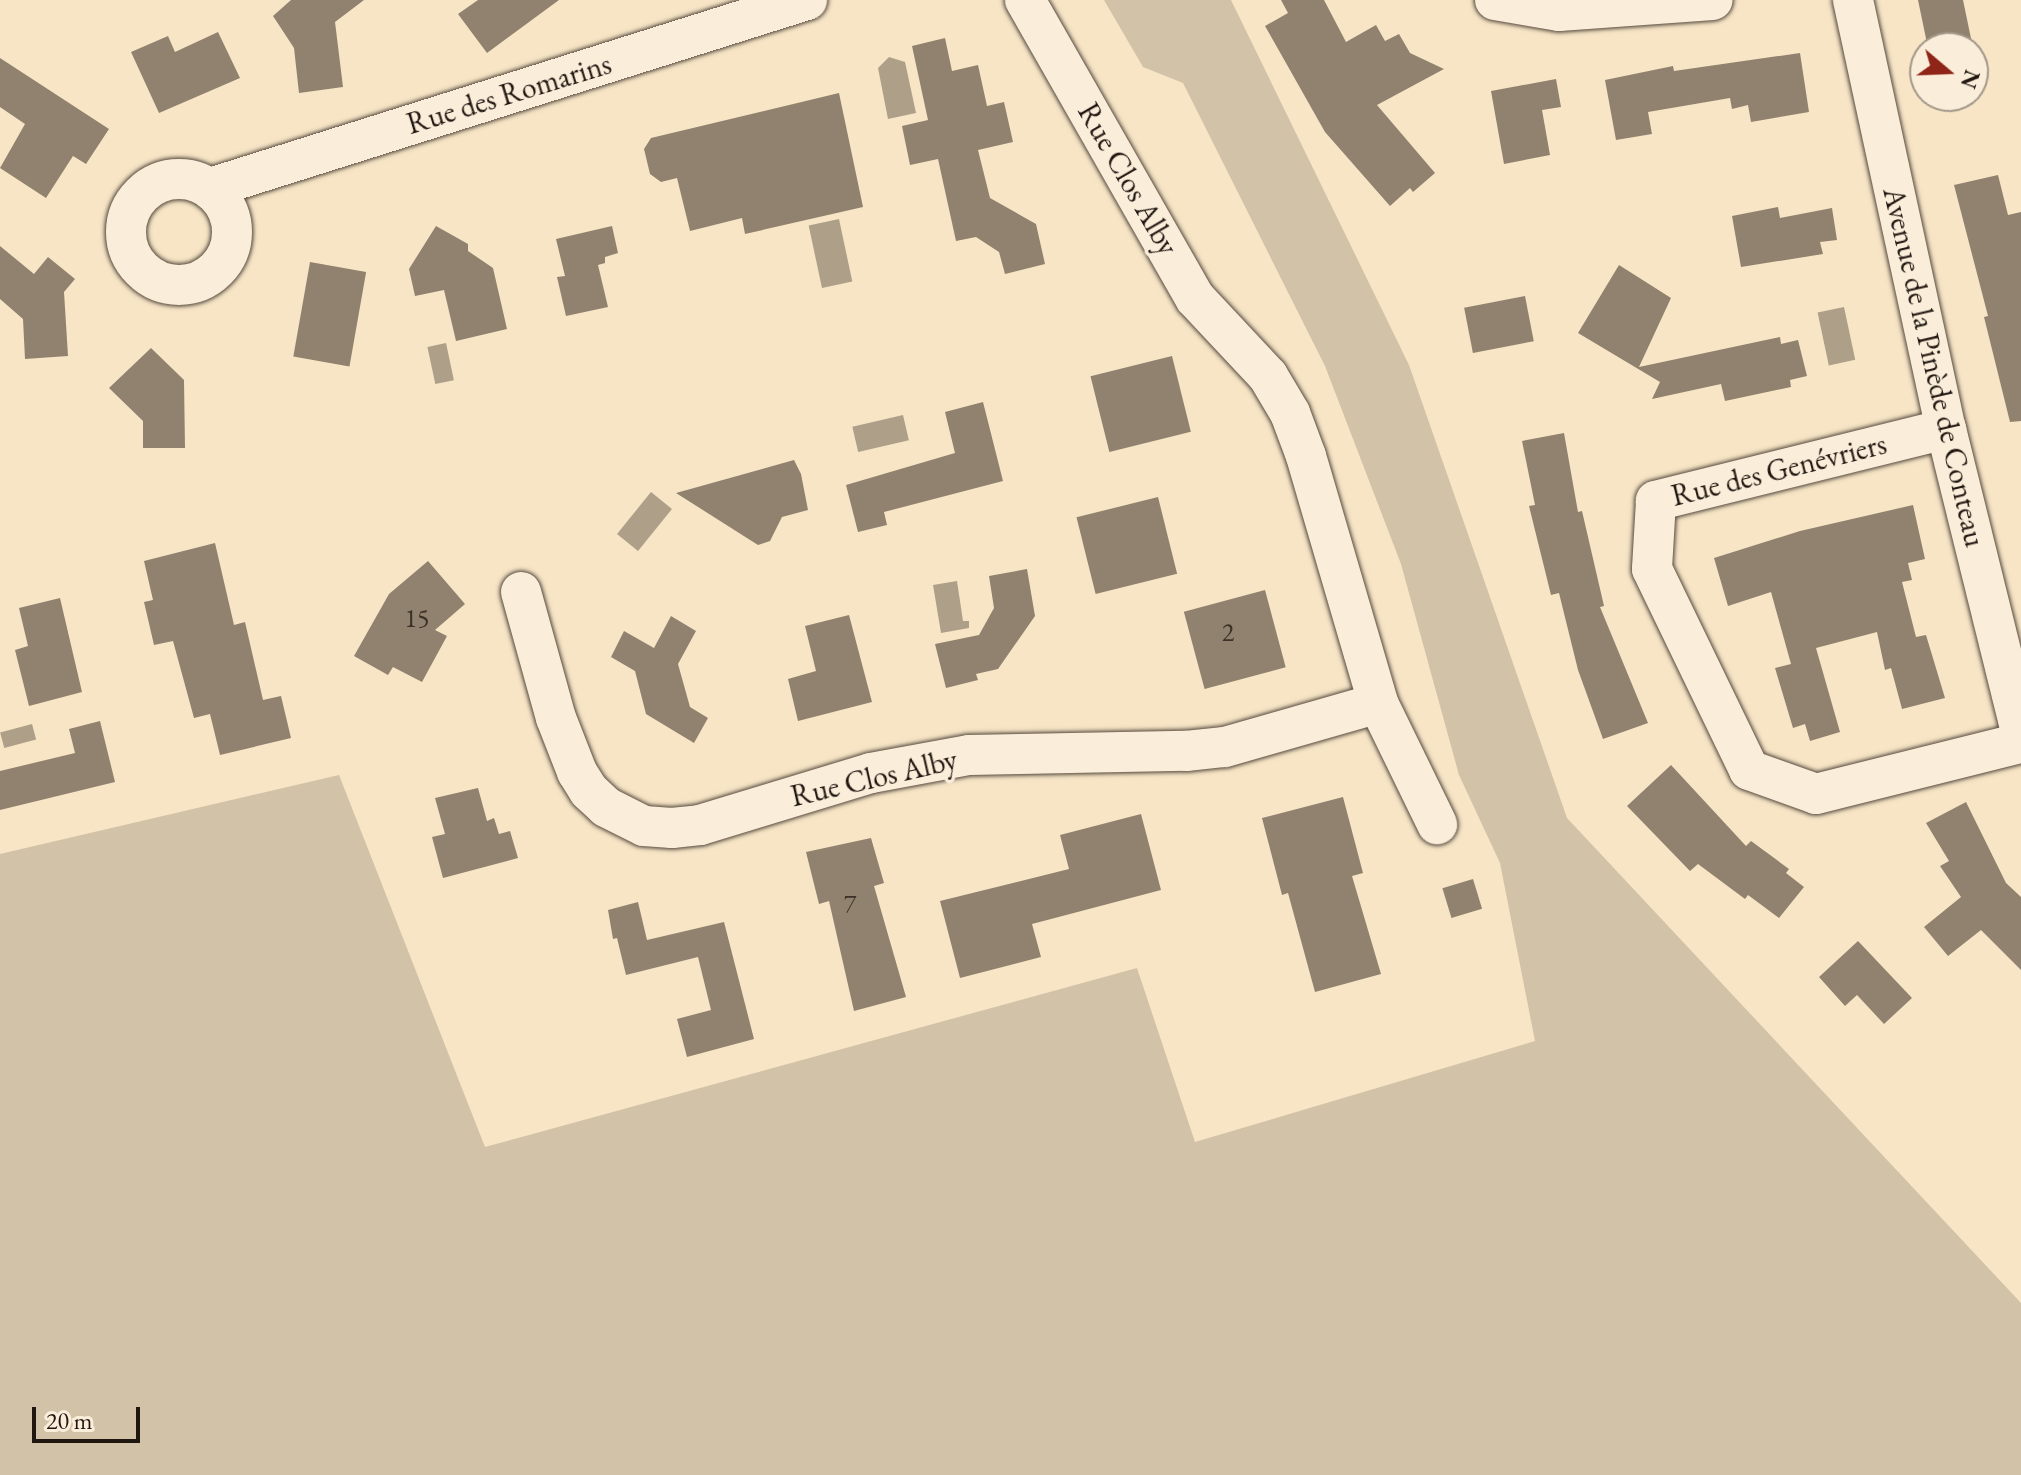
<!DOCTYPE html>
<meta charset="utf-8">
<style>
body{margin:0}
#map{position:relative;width:2021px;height:1475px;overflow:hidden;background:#f7e5c6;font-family:"EB Garamond",serif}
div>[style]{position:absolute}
.green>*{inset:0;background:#d2c2a7}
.water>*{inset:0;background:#ae9f88;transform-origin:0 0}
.building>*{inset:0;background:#90826f;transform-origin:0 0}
.roads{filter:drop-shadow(0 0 2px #564a3e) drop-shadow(0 0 2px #564a3e)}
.minor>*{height:40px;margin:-20px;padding:0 20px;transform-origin:20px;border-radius:20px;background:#faeeda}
.minor>.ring{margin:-20px;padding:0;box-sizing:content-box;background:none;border:40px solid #faeeda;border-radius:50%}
span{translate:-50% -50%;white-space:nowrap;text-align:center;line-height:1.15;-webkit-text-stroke:7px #faeeda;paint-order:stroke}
.number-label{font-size:26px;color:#3c3128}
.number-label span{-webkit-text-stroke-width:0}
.street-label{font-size:30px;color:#201610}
.north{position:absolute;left:1909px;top:32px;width:80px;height:80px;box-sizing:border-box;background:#faeeda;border:2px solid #a39889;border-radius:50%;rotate:109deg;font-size:22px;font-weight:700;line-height:32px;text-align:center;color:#201610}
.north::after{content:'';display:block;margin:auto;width:28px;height:36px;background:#8f2418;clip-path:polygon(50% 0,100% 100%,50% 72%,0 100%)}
.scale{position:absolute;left:32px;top:1407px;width:108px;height:36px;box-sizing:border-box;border:4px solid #201610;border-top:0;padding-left:10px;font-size:24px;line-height:28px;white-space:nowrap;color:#201610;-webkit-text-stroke:6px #faeeda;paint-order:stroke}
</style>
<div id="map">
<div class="green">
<i style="clip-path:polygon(1104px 0,1231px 0,1409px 365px,1567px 818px,2021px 1303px,2021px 1475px,0 1475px,0 854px,339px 775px,485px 1147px,1137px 968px,1195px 1142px,1535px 1041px,1500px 863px,1459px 775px,1401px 564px,1325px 366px,1183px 83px,1143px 67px)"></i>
</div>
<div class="water">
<i style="clip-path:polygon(889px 57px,905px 62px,916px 113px,888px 119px,878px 68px)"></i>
<i style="left:839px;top:219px;width:64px;height:31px;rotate:78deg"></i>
<i style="left:1844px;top:307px;width:54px;height:27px;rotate:78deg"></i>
<i style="left:446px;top:343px;width:38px;height:19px;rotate:78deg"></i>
<i style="left:903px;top:415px;width:26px;height:52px;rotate:77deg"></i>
<i style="left:651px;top:492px;width:27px;height:54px;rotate:39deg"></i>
<i style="clip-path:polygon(957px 581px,963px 621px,969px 621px,969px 628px,941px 633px,933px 585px)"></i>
<i style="left:32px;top:724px;width:16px;height:33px;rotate:75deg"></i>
</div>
<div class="building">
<i style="clip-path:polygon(291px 0,364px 0,335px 22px,343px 87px,299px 93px,294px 48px,273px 16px)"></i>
<i style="clip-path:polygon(478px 0,559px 0,487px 53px,458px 14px)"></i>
<i style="clip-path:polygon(1281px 0,1324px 0,1346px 42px,1376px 25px,1385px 41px,1399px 34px,1410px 53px,1444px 69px,1377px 105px,1435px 173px,1413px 192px,1410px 188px,1390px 206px,1325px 132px,1265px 26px,1288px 13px)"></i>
<i style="clip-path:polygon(1918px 0,1963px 0,1973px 48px,1928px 48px)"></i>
<i style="clip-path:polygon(218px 32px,240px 78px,159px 113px,131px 52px,168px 36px,175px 52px)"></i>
<i style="clip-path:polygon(945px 38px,952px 71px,978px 65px,987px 106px,1004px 102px,1013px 142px,978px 150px,990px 198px,1036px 224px,1045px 264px,1005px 274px,999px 252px,976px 237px,956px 241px,938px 159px,910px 165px,902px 126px,928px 120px,912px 46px)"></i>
<i style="clip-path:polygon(1800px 53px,1809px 112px,1751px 122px,1748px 105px,1732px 109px,1730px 98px,1648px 112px,1652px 134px,1616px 140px,1605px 80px,1673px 66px,1674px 71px)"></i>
<i style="clip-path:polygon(0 58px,109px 129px,86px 164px,73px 156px,46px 198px,0 168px,25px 124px,0 107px)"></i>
<i style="clip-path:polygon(1556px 79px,1561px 107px,1542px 110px,1550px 155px,1504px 164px,1491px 91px)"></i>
<i style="clip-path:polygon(839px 93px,863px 207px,745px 234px,742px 218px,690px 231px,677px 178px,661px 182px,650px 174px,644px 149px,651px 138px)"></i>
<i style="clip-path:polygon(1998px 175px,2008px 215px,2021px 212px,2021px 421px,2010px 422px,1984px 317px,1988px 316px,1954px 185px)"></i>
<i style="clip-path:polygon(1778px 207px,1780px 218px,1832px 208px,1837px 240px,1820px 242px,1823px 254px,1741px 267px,1732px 216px)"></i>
<i style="clip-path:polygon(436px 226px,468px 244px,468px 251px,493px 268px,507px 329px,456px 341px,444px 290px,415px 296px,409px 269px)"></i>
<i style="clip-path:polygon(612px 226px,618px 253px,605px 257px,605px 263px,598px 265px,608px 307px,566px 316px,557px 277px,565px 276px,556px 239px)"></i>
<i style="clip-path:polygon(0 246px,34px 274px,48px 257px,75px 279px,64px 292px,68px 356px,25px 359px,23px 319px,0 299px)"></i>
<i style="left:310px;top:262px;width:57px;height:96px;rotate:10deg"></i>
<i style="clip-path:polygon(1619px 265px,1671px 298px,1639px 367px,1780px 337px,1781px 344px,1798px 340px,1807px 376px,1790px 380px,1791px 387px,1725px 401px,1721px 384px,1652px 399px,1660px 382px,1578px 333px)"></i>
<i style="left:1525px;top:296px;width:46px;height:62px;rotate:79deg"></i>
<i style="clip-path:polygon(151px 348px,184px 380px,185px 448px,143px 448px,143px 421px,109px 388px)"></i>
<i style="left:1172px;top:356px;width:78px;height:84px;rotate:76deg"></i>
<i style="clip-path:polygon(983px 402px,1003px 481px,884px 512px,887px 525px,858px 532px,846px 485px,955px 453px,945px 412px)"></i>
<i style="clip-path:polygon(1564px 433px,1578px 512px,1582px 511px,1604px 606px,1600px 607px,1648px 723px,1603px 739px,1578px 670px,1559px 593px,1551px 595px,1529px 506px,1535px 505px,1522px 441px)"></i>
<i style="clip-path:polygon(794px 460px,801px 474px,808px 510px,782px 517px,770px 541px,758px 545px,676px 493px)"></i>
<i style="left:1158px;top:497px;width:79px;height:84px;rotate:76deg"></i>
<i style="clip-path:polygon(1913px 505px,1925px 559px,1908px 563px,1912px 580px,1902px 582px,1916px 637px,1926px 635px,1945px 698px,1902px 709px,1891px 668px,1885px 670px,1877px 632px,1816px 648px,1840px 732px,1810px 741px,1805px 724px,1793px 728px,1775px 668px,1791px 664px,1771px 592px,1728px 606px,1714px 558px,1800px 531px)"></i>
<i style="clip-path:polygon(215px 543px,234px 625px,245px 622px,263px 700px,281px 696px,291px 738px,220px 755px,210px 714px,194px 718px,173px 641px,154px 645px,144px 602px,153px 600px,144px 561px)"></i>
<i style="clip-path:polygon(428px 561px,465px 604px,435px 630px,447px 636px,422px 682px,393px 667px,388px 675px,354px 656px,389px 594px)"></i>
<i style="clip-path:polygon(1027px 569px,1035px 616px,998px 669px,976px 674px,978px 680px,946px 688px,935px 644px,979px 635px,994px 608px,989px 576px)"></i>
<i style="left:1265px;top:590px;width:80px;height:84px;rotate:75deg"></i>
<i style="clip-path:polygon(60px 598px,82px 692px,29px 706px,15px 650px,28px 646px,19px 608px)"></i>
<i style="clip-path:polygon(849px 615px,872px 702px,798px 721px,788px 679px,816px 671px,805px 626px)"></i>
<i style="clip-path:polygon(671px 616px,696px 631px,678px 664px,690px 707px,708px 718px,694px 743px,646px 714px,635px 671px,611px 657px,624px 631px,654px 648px)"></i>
<i style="clip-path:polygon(100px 721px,115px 782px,0 810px,0 771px,75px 753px,69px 729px)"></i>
<i style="clip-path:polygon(1671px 765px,1746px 846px,1751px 841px,1789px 869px,1786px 873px,1804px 887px,1779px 918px,1748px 895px,1745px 899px,1698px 864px,1690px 871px,1627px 806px)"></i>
<i style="clip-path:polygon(478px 788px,487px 821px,494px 818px,499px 834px,510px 831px,518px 858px,443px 878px,432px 837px,445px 834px,435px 798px)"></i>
<i style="clip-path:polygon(1343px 797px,1363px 873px,1352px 876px,1381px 974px,1315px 992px,1288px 893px,1282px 895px,1262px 818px)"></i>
<i style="clip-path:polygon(1966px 802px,2006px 883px,2021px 897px,2021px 970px,1981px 930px,1948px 956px,1924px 927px,1961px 897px,1940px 866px,1949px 861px,1926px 823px)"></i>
<i style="clip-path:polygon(1141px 814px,1161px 890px,1032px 924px,1041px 957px,960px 978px,940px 901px,1069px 869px,1060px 835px)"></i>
<i style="clip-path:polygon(871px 838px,884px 883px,874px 886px,906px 997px,854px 1011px,829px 901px,819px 904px,806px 852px)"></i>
<i style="left:1473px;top:879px;width:31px;height:32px;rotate:73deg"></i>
<i style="clip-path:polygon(638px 902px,647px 940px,724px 922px,754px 1039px,687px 1057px,677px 1019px,711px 1010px,698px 957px,626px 975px,617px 938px,613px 939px,608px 910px)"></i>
<i style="clip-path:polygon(1858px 941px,1912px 998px,1884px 1024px,1857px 995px,1845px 1006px,1819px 977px)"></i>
</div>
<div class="roads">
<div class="minor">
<i style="left:1025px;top:0;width:343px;rotate:60.3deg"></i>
<i style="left:1195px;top:298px;width:107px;rotate:46.9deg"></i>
<i style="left:1268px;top:376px;width:43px;rotate:59.3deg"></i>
<i style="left:1290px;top:413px;width:46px;rotate:69.6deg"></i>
<i style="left:1306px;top:456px;width:257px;rotate:73.7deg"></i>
<i style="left:1378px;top:703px;width:135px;rotate:64deg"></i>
<i style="left:1495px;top:0;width:65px;rotate:9.8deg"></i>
<i style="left:1559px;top:11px;width:154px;rotate:-4.1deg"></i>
<i style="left:1853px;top:0;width:439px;rotate:77.8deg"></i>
<i style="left:1946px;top:429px;width:313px;rotate:76.1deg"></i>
<i class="ring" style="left:126px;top:179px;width:66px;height:66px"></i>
<i style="left:210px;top:188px;width:626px;rotate:-17.48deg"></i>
<i style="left:1946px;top:429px;width:299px;rotate:166.1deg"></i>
<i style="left:1656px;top:501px;width:68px;rotate:93.4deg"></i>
<i style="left:1652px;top:569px;width:223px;rotate:64.2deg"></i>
<i style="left:1749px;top:770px;width:71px;rotate:19.7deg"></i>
<i style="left:1816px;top:794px;width:211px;rotate:-14deg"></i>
<i style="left:521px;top:592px;width:131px;rotate:74.5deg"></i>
<i style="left:556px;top:718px;width:58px;rotate:68.7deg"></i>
<i style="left:577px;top:772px;width:22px;rotate:58deg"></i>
<i style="left:589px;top:791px;width:23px;rotate:43deg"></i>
<i style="left:606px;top:807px;width:42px;rotate:26.6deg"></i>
<i style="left:644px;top:826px;width:28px;rotate:4deg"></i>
<i style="left:672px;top:828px;width:28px;rotate:-6deg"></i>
<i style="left:700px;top:825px;width:179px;rotate:-16.9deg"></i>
<i style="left:871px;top:773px;width:100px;rotate:-10.4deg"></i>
<i style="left:969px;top:755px;width:217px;rotate:-1.1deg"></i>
<i style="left:1186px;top:751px;width:39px;rotate:-6deg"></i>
<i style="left:1225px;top:747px;width:159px;rotate:-16deg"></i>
</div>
</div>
<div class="number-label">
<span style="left:417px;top:619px">15</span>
<span style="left:1228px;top:633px">2</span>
<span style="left:850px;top:905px">7</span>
</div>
<div class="street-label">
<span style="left:509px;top:94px;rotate:-17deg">Rue des Romarins</span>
<span style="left:1128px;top:179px;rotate:60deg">Rue Clos Alby</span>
<span style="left:1934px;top:367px;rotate:77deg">Avenue de la Pinède de Conteau</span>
<span style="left:1779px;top:470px;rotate:-14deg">Rue des Genévriers</span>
<span style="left:874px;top:778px;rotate:-13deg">Rue Clos Alby</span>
</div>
<div class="north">N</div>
<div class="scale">20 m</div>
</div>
